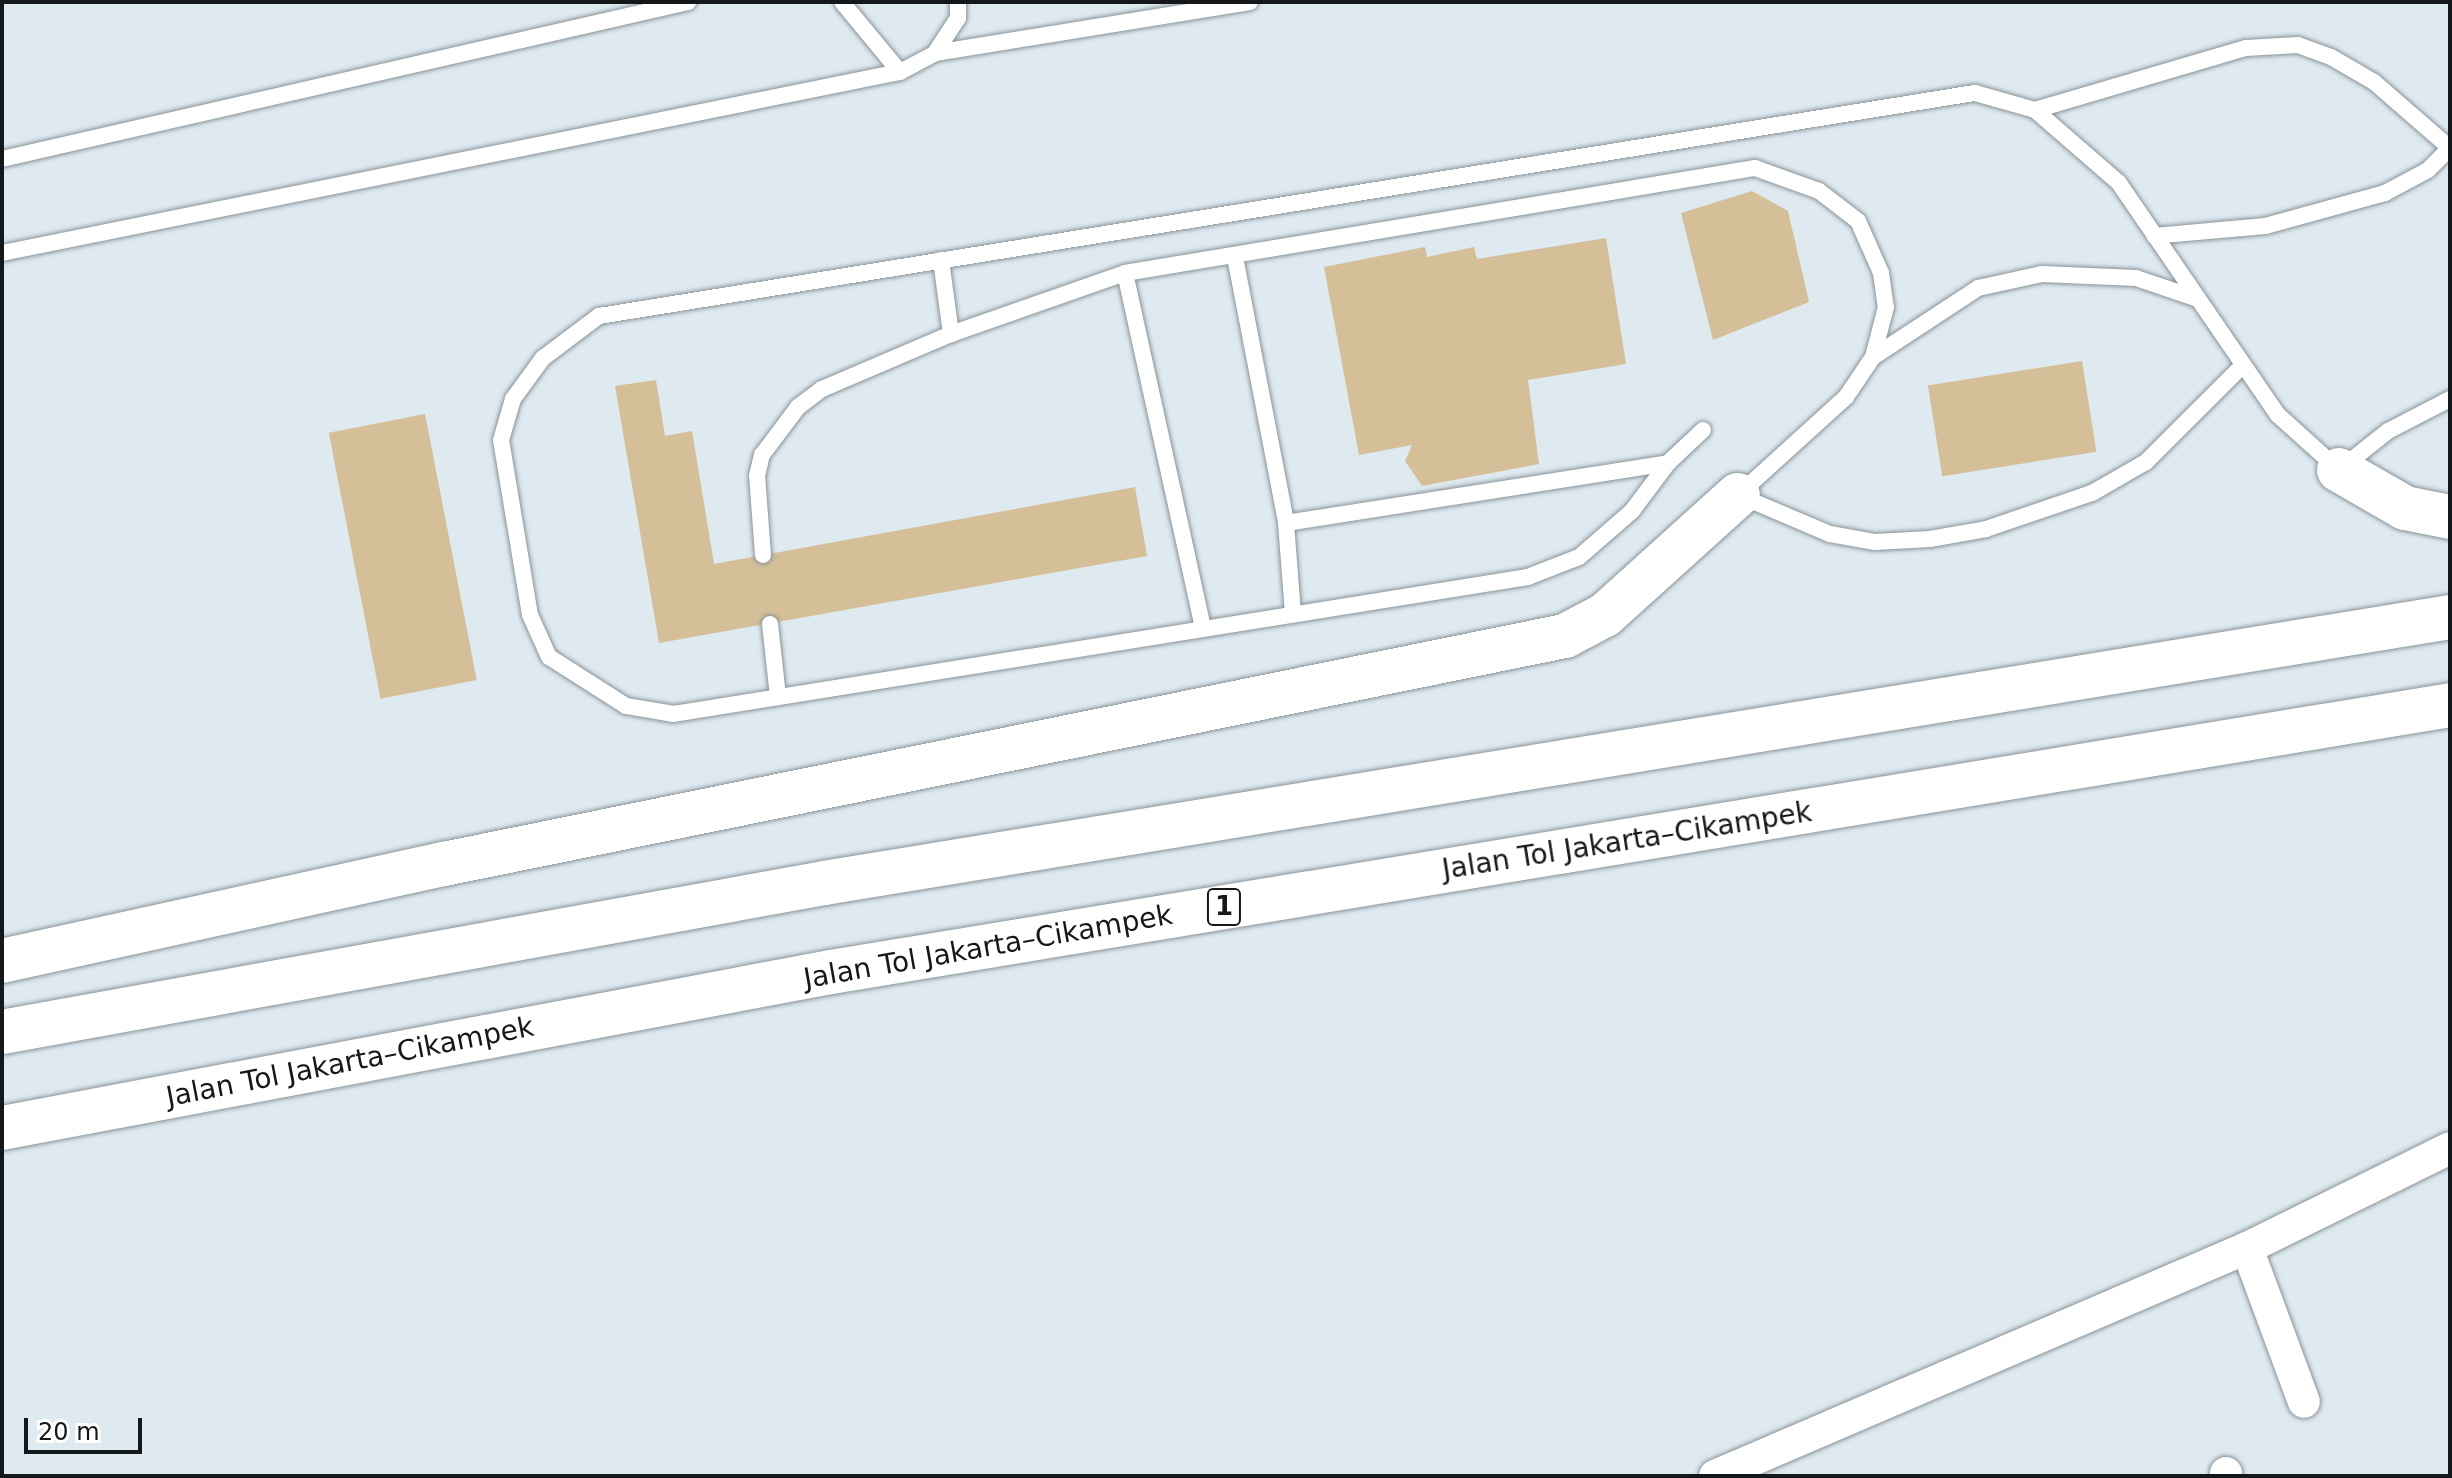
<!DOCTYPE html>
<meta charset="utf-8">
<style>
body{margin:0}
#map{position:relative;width:2452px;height:1478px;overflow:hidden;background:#dee9f0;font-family:"DejaVu Sans",sans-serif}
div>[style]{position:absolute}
.building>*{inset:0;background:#d4bf98;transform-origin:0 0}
.roads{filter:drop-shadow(0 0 2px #899399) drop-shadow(0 0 2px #899399)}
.lane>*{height:16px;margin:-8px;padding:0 8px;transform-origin:8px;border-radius:8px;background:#fff}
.street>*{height:32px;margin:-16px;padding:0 16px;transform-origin:16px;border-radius:16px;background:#fff}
.highway>*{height:44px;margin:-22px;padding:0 22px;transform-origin:22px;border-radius:22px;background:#fff}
span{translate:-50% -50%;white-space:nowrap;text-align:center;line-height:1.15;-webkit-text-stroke:6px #fff;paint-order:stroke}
.shield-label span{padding:2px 6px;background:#fff;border:2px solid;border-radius:6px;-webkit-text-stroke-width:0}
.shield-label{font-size:26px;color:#14181a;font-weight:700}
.street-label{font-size:28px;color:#14181a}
.frame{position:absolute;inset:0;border:4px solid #14181a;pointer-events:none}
.scale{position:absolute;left:24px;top:1418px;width:118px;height:36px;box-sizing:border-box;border:4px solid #14181a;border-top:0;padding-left:10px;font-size:24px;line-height:28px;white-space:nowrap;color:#14181a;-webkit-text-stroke:6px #fff;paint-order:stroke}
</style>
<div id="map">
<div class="building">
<i style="clip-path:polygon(1752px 191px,1788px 211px,1809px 302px,1713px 340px,1681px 213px)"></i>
<i style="clip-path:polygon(1606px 238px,1626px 364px,1528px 380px,1539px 464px,1422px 486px,1405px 461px,1412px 445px,1359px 455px,1324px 267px,1425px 247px,1427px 257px,1474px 247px,1477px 259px)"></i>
<i style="left:2082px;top:361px;width:92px;height:156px;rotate:81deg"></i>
<i style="clip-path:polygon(656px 380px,665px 436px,692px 431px,714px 564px,1135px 487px,1147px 556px,659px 643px,615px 386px)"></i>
<i style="left:425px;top:414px;width:271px;height:98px;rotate:79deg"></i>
</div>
<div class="roads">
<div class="lane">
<i style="left:842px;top:2px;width:91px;rotate:50.4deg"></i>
<i style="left:935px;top:53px;width:319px;rotate:-9.2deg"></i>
<i style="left:2035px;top:110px;width:220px;rotate:-16.4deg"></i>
<i style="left:2246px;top:48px;width:52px;rotate:-3.3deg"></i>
<i style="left:2298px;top:45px;width:35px;rotate:20deg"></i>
<i style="left:2331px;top:57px;width:50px;rotate:30.2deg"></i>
<i style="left:2374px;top:82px;width:101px;rotate:41deg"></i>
<i style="left:2450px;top:148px;width:31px;rotate:135deg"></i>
<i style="left:2428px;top:170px;width:49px;rotate:151.9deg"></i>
<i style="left:2385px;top:193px;width:124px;rotate:164.6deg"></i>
<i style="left:2265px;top:226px;width:111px;rotate:174.9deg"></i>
<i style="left:2px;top:159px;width:704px;rotate:-12.89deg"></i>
<i style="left:2px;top:253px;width:916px;rotate:-11.4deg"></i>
<i style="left:900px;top:72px;width:40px;rotate:-28deg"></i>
<i style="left:935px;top:53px;width:42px;rotate:-56.7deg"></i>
<i style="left:958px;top:18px;width:16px;rotate:-90deg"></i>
<i style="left:1235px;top:257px;width:271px;rotate:79.1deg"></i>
<i style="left:1286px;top:523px;width:90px;rotate:85.6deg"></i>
<i style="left:941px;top:260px;width:75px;rotate:82.3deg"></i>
<i style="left:1125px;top:273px;width:364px;rotate:77.6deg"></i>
<i style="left:1873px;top:357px;width:126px;rotate:-33.3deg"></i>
<i style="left:1978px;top:288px;width:66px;rotate:-12.3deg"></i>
<i style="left:2042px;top:274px;width:94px;rotate:2.4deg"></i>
<i style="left:2136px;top:278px;width:62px;rotate:18.7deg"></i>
<i style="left:1703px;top:430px;width:48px;rotate:136.7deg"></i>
<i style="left:1668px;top:463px;width:60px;rotate:126.9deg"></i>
<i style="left:1632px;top:511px;width:70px;rotate:139deg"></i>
<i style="left:1579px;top:557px;width:55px;rotate:158.6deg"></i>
<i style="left:1528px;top:577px;width:865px;rotate:170.89deg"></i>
<i style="left:674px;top:714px;width:49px;rotate:-170.5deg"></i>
<i style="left:626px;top:706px;width:91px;rotate:-147.5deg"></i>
<i style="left:549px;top:657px;width:46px;rotate:-114.3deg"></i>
<i style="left:530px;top:615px;width:177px;rotate:-99.4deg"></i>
<i style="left:501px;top:440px;width:43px;rotate:-73.7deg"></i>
<i style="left:513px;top:399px;width:51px;rotate:-53.8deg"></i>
<i style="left:543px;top:358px;width:70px;rotate:-36.9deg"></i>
<i style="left:599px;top:316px;width:1394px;rotate:-9.21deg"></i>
<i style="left:1975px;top:93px;width:62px;rotate:15.8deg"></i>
<i style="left:2035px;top:110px;width:111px;rotate:41deg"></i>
<i style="left:2119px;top:183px;width:281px;rotate:55.6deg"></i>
<i style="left:2278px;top:415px;width:82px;rotate:42deg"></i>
<i style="left:2339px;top:470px;width:63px;rotate:-38.5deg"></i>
<i style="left:2388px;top:431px;width:70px;rotate:-27.3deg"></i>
<i style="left:1286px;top:523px;width:387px;rotate:-8.9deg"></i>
<i style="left:763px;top:555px;width:79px;rotate:-94.3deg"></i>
<i style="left:757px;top:476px;width:22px;rotate:-77deg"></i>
<i style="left:762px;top:455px;width:60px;rotate:-53.1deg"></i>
<i style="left:798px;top:407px;width:30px;rotate:-37deg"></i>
<i style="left:822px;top:389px;width:140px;rotate:-23.1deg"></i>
<i style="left:951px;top:334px;width:184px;rotate:-19.3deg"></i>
<i style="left:1125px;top:273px;width:639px;rotate:-9.46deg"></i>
<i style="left:1755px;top:168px;width:68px;rotate:19.8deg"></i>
<i style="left:1819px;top:191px;width:49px;rotate:37.6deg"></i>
<i style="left:1858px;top:221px;width:57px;rotate:66.1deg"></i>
<i style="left:1881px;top:273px;width:34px;rotate:82deg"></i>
<i style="left:1886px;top:307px;width:52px;rotate:104.6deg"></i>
<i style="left:1873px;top:357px;width:48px;rotate:124deg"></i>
<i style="left:1846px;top:397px;width:146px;rotate:137.8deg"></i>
<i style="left:1738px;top:495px;width:100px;rotate:23deg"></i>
<i style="left:1830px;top:534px;width:46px;rotate:10.1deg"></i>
<i style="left:1875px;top:542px;width:55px;rotate:-3.1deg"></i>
<i style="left:1930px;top:539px;width:57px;rotate:-10.1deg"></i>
<i style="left:1986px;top:529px;width:112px;rotate:-18.8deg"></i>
<i style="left:2092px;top:493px;width:62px;rotate:-29.9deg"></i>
<i style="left:2146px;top:462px;width:134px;rotate:-45deg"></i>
<i style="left:770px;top:624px;width:73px;rotate:83.7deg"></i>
</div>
<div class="street">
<i style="left:2247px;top:1248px;width:164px;rotate:69.7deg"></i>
<i style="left:2226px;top:1473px;width:3px;rotate:90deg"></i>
<i style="left:1715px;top:1476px;width:579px;rotate:-23.2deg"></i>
<i style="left:2247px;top:1248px;width:226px;rotate:-26.2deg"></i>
</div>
<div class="highway">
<i style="left:2339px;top:470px;width:76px;rotate:29.9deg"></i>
<i style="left:2405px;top:508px;width:46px;rotate:11.3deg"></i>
<i style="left:2px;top:961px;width:453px;rotate:-12.4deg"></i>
<i style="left:444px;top:864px;width:1144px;rotate:-11.5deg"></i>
<i style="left:1565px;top:636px;width:45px;rotate:-27.7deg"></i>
<i style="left:1605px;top:615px;width:179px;rotate:-42.1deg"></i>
<i style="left:2px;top:1032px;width:835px;rotate:-10.27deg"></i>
<i style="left:824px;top:883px;width:1648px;rotate:-9.29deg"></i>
<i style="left:2px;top:1128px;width:844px;rotate:-10.66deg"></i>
<i style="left:831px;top:972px;width:1641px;rotate:-9.36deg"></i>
</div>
</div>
<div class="shield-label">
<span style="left:1224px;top:907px">1</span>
</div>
<div class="street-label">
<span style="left:1627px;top:841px;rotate:-9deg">Jalan Tol Jakarta–Cikampek</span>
<span style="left:988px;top:947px;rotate:-10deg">Jalan Tol Jakarta–Cikampek</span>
<span style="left:350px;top:1062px;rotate:-11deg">Jalan Tol Jakarta–Cikampek</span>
</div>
<div class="frame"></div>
<div class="scale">20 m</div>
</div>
